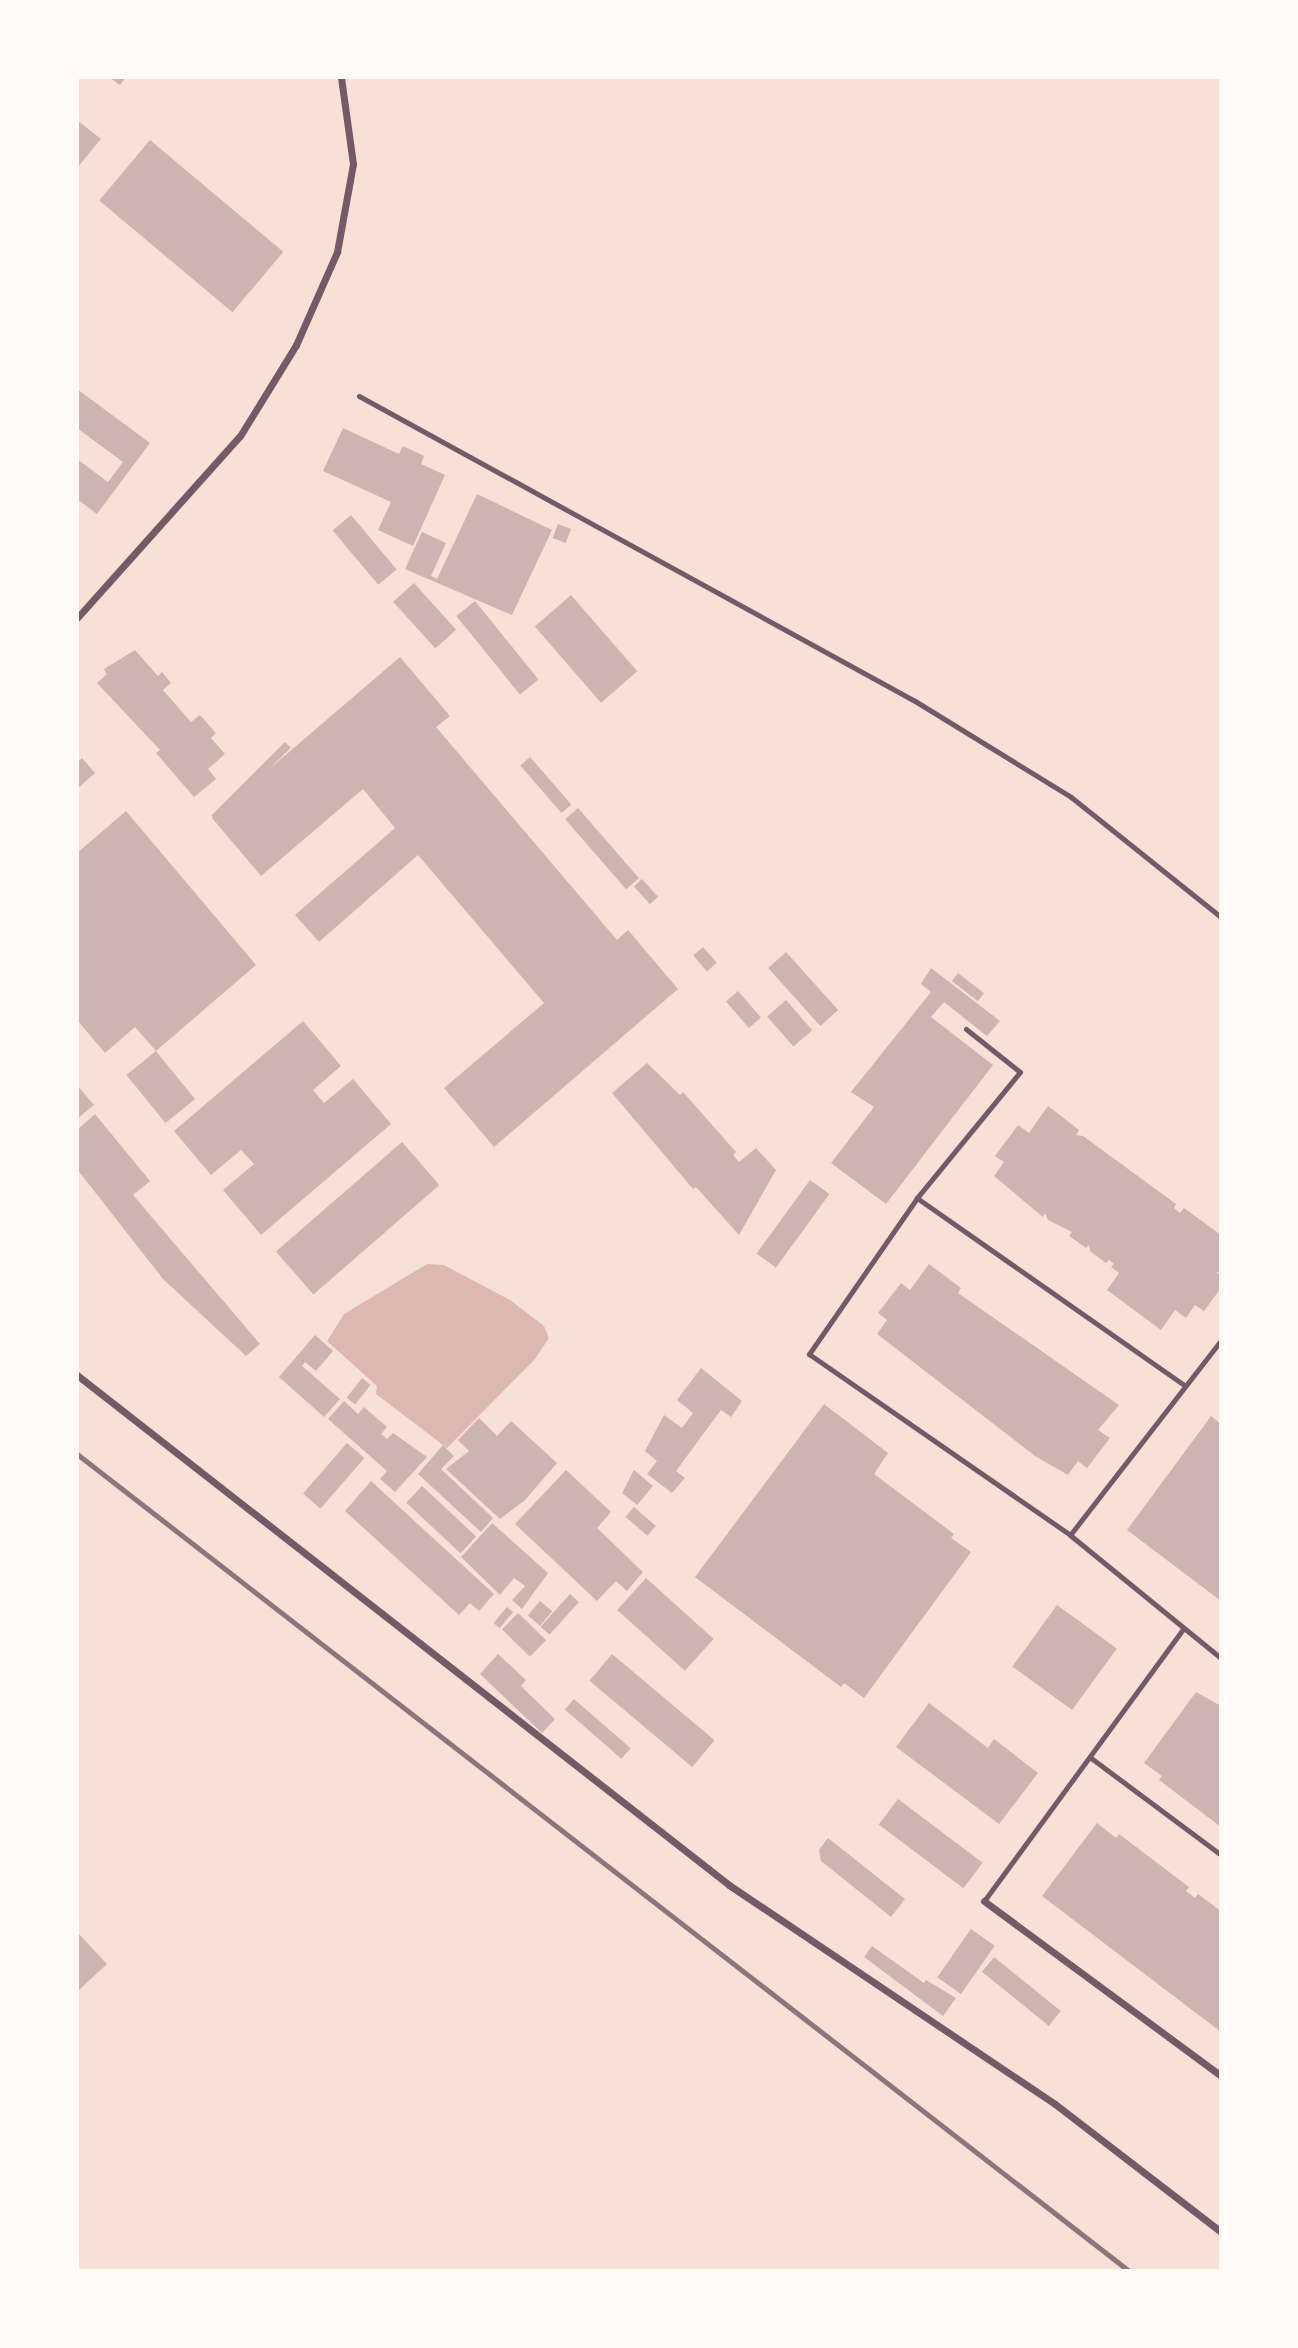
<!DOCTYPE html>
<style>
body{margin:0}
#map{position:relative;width:1298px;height:2348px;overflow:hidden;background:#f7e1d7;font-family:"Asap Condensed",sans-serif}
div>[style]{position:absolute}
.water>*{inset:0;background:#dcb8b0}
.building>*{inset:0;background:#ccb4b1;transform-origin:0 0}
.service>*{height:5px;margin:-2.5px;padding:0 2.5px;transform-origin:2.5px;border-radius:2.5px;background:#755966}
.minor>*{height:7px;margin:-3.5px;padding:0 3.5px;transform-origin:3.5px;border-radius:3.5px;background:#755966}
.rail>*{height:5px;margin:-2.5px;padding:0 2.5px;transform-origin:2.5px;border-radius:2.5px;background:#8f747c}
span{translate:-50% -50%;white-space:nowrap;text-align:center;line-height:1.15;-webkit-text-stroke:6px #fffaf5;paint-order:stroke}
.frame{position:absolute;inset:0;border:79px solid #fffaf5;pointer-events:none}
</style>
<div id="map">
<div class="water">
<i style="clip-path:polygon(427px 1264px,444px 1265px,510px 1300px,544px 1326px,549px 1338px,535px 1359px,447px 1448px,376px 1394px,377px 1386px,327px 1341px,344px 1314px)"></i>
</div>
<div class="building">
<i style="clip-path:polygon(109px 77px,126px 77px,120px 85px)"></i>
<i style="clip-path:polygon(77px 120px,101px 139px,77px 168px)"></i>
<i style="left:150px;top:140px;width:174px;height:79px;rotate:40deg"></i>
<i style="clip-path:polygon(77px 389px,150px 443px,97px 514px,77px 499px,77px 459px,108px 482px,123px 462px,77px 428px)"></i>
<i style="clip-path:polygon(343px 428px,399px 454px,403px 446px,424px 456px,421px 464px,445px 475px,413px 546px,378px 530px,391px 502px,323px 471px)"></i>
<i style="clip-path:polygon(477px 494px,552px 530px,512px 615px,405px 569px,422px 532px,446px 543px,431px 576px,437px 579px)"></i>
<i style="left:351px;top:515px;width:71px;height:24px;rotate:50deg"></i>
<i style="left:558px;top:524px;width:14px;height:15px;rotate:21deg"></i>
<i style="left:414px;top:583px;width:63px;height:28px;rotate:48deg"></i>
<i style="left:571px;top:595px;width:101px;height:48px;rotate:49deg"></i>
<i style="left:475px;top:601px;width:101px;height:24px;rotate:51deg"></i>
<i style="clip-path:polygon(135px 650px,158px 676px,162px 672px,171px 683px,163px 690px,191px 722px,200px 715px,216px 733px,211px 738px,225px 754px,208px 769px,216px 779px,194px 797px,156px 753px,160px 750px,97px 683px,107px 674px,104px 669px)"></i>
<i style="clip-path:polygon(400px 657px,450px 716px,436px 727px,617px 940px,628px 930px,678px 989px,494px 1147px,444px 1088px,544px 1003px,418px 855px,319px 942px,295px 915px,395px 828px,363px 789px,261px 876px,212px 818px)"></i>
<i style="left:285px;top:742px;width:8px;height:104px;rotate:45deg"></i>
<i style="left:530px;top:757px;width:63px;height:13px;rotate:49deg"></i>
<i style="clip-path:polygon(82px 758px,95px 773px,77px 789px,77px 762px)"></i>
<i style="left:578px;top:808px;width:93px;height:17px;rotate:49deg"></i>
<i style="clip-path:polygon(126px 811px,256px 965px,156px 1051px,135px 1027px,105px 1053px,77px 1020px,77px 853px)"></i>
<i style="left:642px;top:879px;width:24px;height:11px;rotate:48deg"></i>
<i style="left:703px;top:947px;width:21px;height:13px;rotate:49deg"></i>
<i style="left:786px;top:952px;width:78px;height:24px;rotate:48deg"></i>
<i style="clip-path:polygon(931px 968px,1000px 1021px,987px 1036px,944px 1002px,931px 1017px,993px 1065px,886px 1204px,831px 1163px,874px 1107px,851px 1092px,931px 992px,921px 984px)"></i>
<i style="left:958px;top:973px;width:33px;height:10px;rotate:38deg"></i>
<i style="left:738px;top:991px;width:35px;height:16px;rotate:49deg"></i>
<i style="left:786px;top:1000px;width:40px;height:25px;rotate:49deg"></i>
<i style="clip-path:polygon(303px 1021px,341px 1066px,313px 1090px,324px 1103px,353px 1079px,391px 1124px,261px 1235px,223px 1190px,254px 1164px,241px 1150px,211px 1175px,174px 1131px)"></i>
<i style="left:156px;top:1051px;width:62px;height:38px;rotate:51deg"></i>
<i style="clip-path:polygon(647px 1063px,680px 1095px,683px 1092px,736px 1152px,733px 1155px,739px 1162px,756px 1148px,776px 1170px,739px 1235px,696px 1187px,693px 1189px,612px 1093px)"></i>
<i style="clip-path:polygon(77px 1085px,94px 1105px,78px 1118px,77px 1117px)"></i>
<i style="clip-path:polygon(1048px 1106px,1079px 1130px,1076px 1135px,1083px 1136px,1176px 1204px,1174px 1208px,1180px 1213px,1184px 1208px,1221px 1235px,1221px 1272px,1216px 1272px,1221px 1276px,1221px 1288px,1204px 1311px,1195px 1305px,1186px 1318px,1175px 1310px,1161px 1330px,1107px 1290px,1119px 1273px,1111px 1267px,1114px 1264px,1109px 1260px,1106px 1263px,1090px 1251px,1089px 1245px,1086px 1248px,1069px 1236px,1072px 1232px,1048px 1220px,1045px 1213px,1043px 1217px,994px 1176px,1004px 1162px,995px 1156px,1018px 1125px,1029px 1133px)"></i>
<i style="clip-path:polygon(95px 1114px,150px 1181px,133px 1195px,260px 1344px,246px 1356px,163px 1279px,77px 1169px,77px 1130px)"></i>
<i style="left:402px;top:1142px;width:57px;height:167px;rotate:49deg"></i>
<i style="left:810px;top:1180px;width:24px;height:91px;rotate:36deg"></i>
<i style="clip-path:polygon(929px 1264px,961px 1288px,958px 1293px,1119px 1405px,1098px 1430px,1110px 1438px,1087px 1468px,1078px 1461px,1068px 1475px,1035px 1456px,877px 1334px,887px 1320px,878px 1313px,901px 1283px,910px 1290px)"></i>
<i style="clip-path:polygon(315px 1335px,333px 1351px,316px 1371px,305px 1362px,302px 1366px,340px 1399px,324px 1417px,279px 1377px)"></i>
<i style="clip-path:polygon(701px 1368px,742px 1401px,731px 1417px,721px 1410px,676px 1471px,685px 1478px,672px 1493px,647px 1474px,657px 1461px,645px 1451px,664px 1415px,682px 1428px,693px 1413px,677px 1400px)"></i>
<i style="left:362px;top:1378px;width:11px;height:25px;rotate:38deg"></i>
<i style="clip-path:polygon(344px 1401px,358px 1414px,364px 1407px,387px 1427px,381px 1434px,387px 1439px,393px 1433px,427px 1457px,395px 1492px,380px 1479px,387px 1471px,328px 1419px)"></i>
<i style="clip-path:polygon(824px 1404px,888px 1453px,874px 1474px,954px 1534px,951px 1538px,971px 1552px,864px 1698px,844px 1683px,841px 1687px,695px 1577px)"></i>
<i style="clip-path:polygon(1211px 1416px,1221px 1424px,1221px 1601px,1127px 1530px)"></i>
<i style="clip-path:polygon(479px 1418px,497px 1436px,511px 1421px,557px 1463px,525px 1500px,500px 1519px,446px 1469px,469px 1451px,458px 1440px)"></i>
<i style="left:347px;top:1443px;width:23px;height:67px;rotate:41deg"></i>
<i style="clip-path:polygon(443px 1445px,454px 1456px,441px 1469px,493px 1518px,481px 1532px,418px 1474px)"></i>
<i style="clip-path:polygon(566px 1470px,611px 1512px,597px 1528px,643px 1572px,627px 1591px,616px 1581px,597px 1601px,515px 1524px)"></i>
<i style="clip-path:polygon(634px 1470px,653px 1486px,637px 1505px,622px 1493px)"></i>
<i style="clip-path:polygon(371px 1481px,494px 1594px,479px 1611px,470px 1603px,459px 1615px,345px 1511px)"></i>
<i style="left:422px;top:1486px;width:74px;height:23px;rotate:43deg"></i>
<i style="left:634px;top:1507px;width:29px;height:13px;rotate:41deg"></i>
<i style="clip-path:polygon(492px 1523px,548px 1573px,522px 1609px,512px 1600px,525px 1586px,514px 1578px,500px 1595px,461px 1557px)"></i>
<i style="left:646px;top:1578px;width:91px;height:43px;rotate:42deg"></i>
<i style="left:570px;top:1594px;width:12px;height:44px;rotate:42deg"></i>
<i style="left:540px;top:1601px;width:16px;height:19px;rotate:40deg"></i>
<i style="left:1057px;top:1605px;width:74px;height:76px;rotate:36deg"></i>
<i style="left:507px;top:1607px;width:8px;height:21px;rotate:40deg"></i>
<i style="left:518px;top:1613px;width:39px;height:23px;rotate:44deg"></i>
<i style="clip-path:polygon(498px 1654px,526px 1680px,521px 1686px,555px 1719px,542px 1733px,480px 1674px)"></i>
<i style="left:612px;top:1654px;width:134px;height:35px;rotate:40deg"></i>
<i style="clip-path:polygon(1196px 1692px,1221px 1706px,1221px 1827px,1159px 1780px,1162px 1776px,1144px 1763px)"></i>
<i style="left:574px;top:1699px;width:75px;height:14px;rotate:41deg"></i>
<i style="clip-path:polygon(929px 1703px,988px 1748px,994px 1739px,1038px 1773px,999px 1824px,896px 1747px)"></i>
<i style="left:898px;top:1799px;width:106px;height:32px;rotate:37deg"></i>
<i style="clip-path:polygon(1097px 1823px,1116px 1838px,1119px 1834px,1189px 1887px,1186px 1891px,1195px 1898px,1198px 1894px,1221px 1911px,1221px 2032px,1042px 1896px)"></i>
<i style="clip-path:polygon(828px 1838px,905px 1899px,891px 1917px,821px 1861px,819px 1850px)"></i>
<i style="left:971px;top:1929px;width:29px;height:59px;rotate:35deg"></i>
<i style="clip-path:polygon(77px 1932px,107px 1964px,79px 1990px,77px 1988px)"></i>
<i style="clip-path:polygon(872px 1946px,924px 1983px,926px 1980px,956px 1998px,943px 2016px,864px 1957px)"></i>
<i style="left:994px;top:1957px;width:86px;height:19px;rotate:39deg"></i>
</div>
<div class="service">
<i style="left:359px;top:396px;width:634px;rotate:28.75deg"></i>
<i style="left:915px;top:701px;width:183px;rotate:31.6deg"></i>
<i style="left:1071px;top:797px;width:192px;rotate:38.7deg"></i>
<i style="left:966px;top:1029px;width:69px;rotate:38.5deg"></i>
<i style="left:1020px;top:1072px;width:163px;rotate:129.3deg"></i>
<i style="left:917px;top:1198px;width:190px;rotate:124.7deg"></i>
<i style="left:809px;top:1354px;width:318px;rotate:34.7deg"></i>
<i style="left:1070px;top:1535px;width:195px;rotate:39.2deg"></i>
<i style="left:917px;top:1198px;width:326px;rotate:35deg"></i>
<i style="left:1070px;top:1535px;width:247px;rotate:-52.2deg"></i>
<i style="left:1091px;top:1758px;width:162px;rotate:36.7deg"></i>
<i style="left:984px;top:1901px;width:337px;rotate:-53.8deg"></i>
</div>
<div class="minor">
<i style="left:77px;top:618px;width:244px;rotate:-48.2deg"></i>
<i style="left:240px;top:436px;width:107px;rotate:-58.4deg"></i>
<i style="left:296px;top:345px;width:102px;rotate:-66.2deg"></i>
<i style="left:337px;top:252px;width:89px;rotate:-79.7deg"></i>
<i style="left:353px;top:164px;width:88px;rotate:-97.9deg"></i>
<i style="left:77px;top:1375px;width:828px;rotate:38.03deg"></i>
<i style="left:729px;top:1885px;width:393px;rotate:33.9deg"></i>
<i style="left:1055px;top:2104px;width:210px;rotate:37.6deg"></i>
<i style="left:984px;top:1901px;width:295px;rotate:36.4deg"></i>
</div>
<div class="rail">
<i style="left:77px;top:1454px;width:1332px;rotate:37.83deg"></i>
</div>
<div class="frame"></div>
</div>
